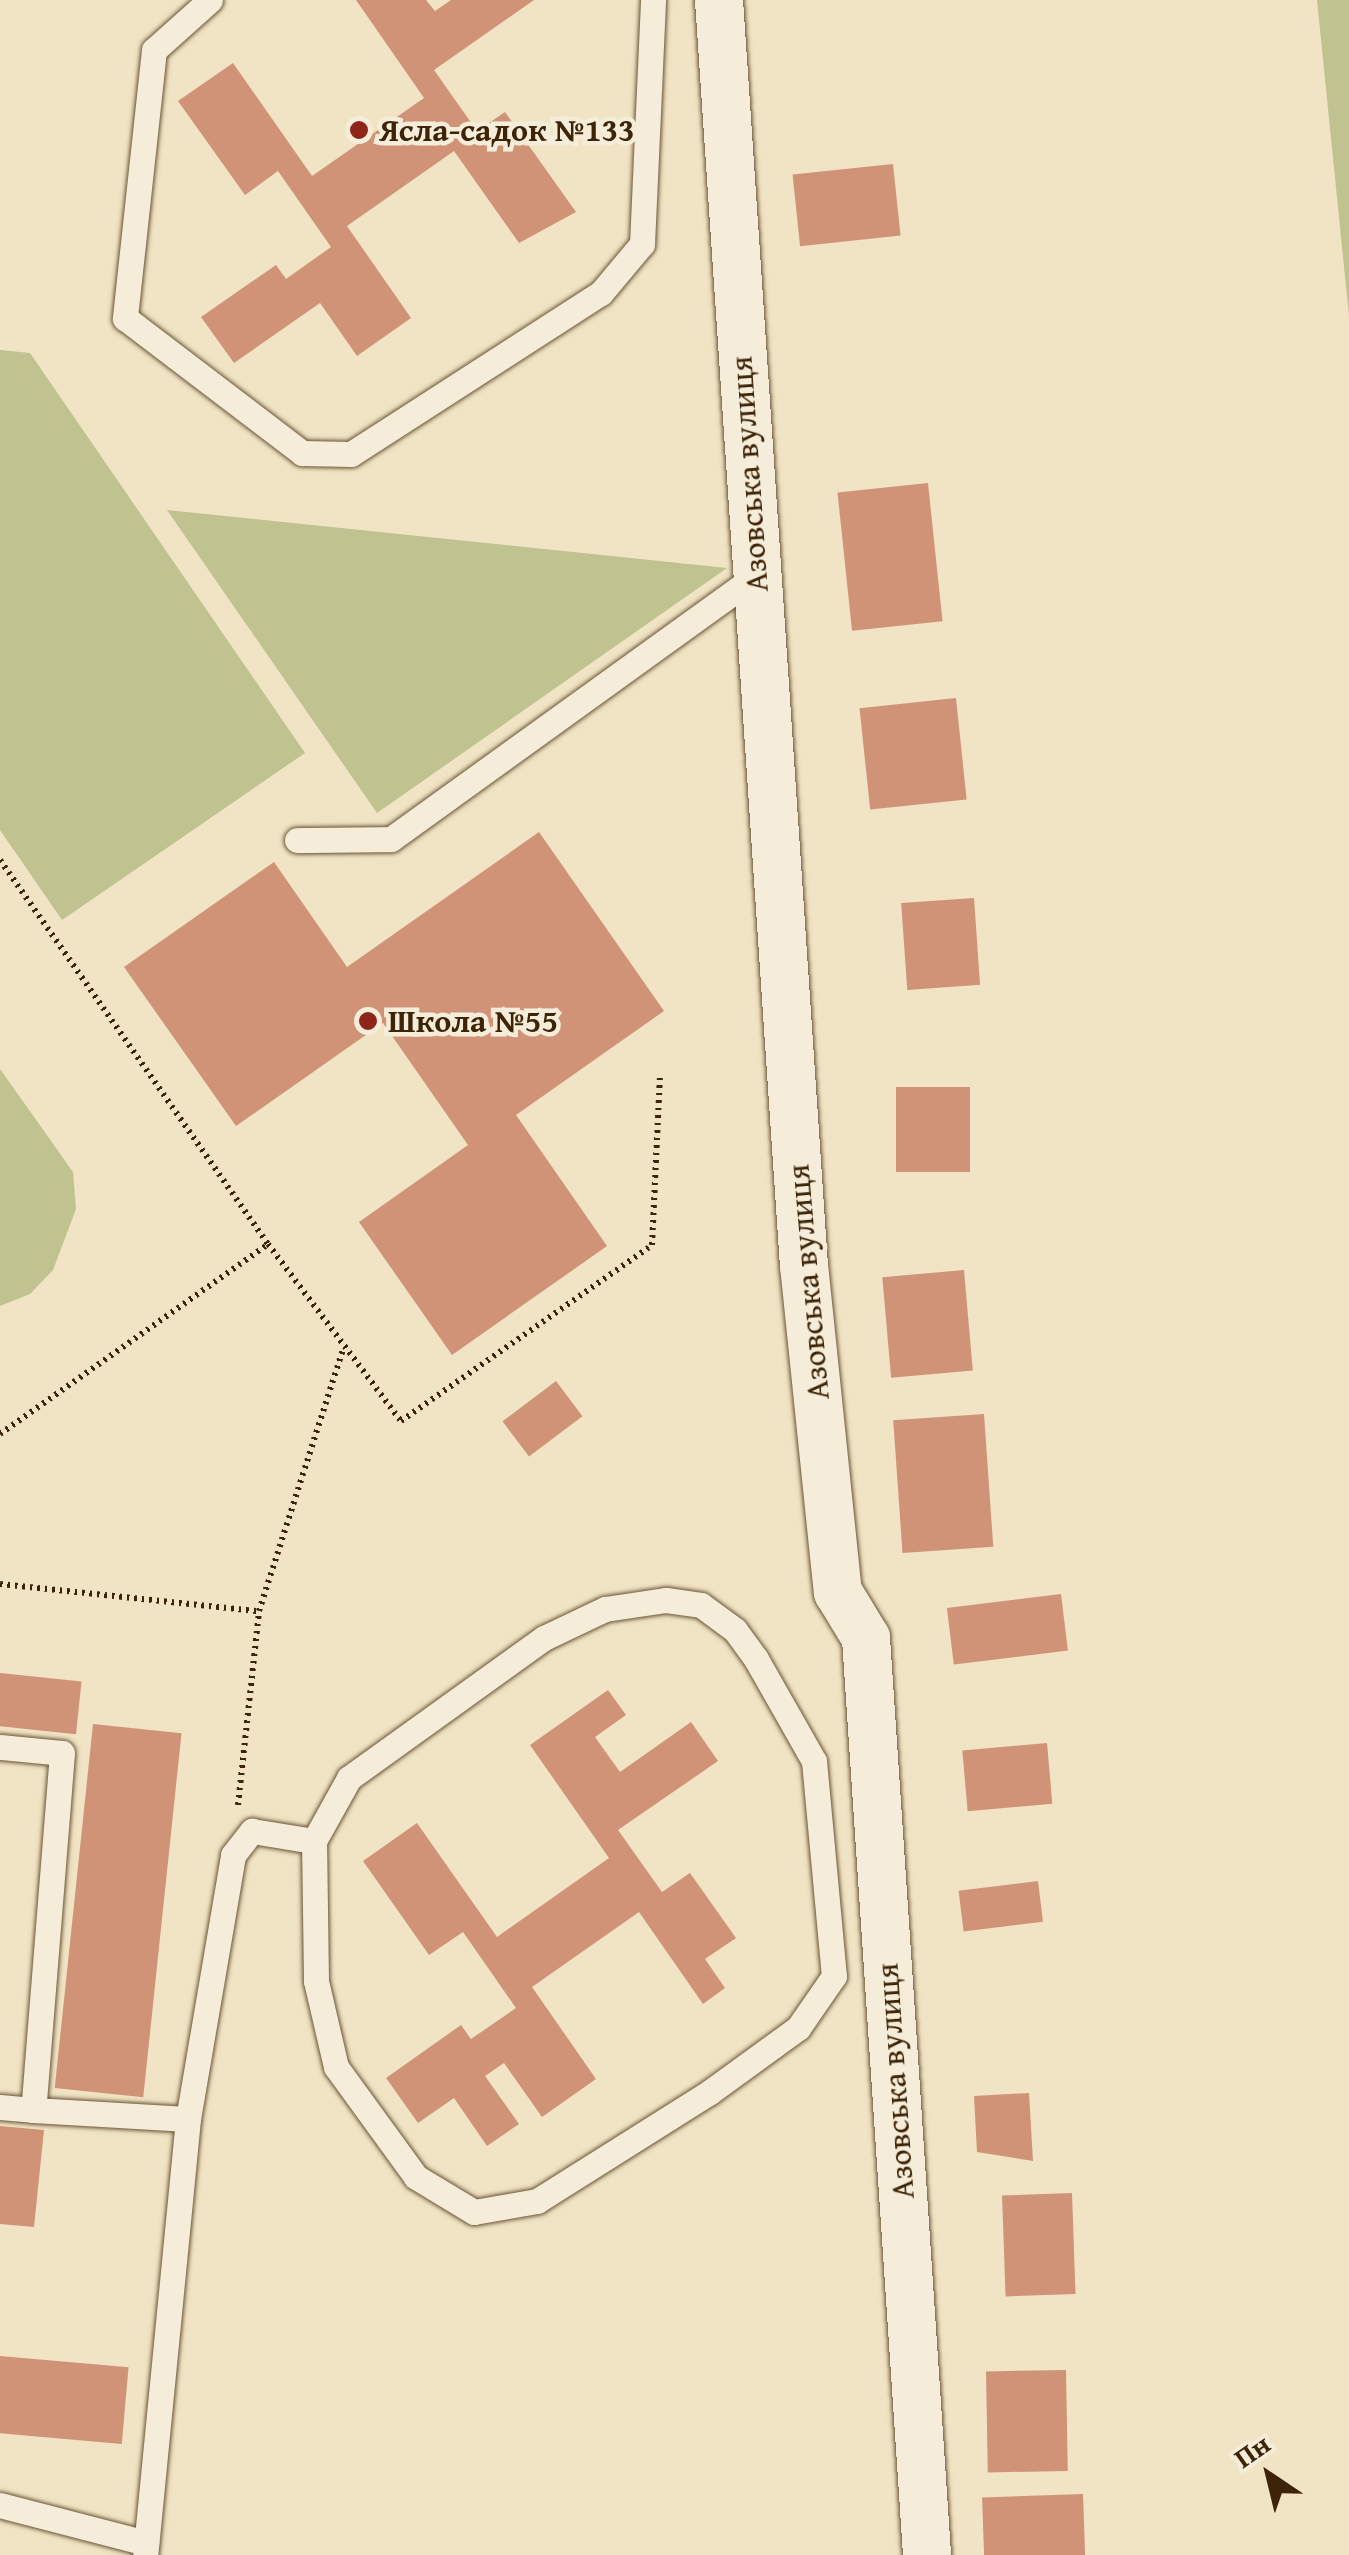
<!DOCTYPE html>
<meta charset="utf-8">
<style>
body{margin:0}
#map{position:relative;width:1349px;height:2555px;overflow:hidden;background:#f0e4c4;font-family:"Gentium Book Plus",serif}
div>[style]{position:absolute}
.green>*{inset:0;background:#c0c290}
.building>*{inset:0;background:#d09377;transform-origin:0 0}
.path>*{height:6px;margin-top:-3px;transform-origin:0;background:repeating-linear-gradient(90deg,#3e2407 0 2.5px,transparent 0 7.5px)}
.roads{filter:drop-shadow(0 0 2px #6a5436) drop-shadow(0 0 2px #6a5436)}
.lane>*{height:25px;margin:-12.5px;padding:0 12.5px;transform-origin:12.5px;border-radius:12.5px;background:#f5edd9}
.street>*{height:48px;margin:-24px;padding:0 24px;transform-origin:24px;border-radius:24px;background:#f5edd9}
.dots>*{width:28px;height:28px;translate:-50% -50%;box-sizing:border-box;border:5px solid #f5edd9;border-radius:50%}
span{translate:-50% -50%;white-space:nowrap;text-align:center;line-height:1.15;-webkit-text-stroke:9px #f5edd9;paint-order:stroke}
.poi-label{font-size:32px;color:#3e2407;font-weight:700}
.left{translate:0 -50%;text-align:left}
.street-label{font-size:32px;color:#3e2407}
.north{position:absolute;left:1219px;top:2425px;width:100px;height:100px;-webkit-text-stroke:8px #f5edd9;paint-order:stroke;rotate:325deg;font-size:28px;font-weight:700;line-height:40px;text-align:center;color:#3e2407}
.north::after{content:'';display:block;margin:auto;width:35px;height:45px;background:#3e2407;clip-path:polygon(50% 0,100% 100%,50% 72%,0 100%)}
</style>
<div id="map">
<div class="green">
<i style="clip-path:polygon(1317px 0,1349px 0,1349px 316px)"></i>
<i style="clip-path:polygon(0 350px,30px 353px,305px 753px,62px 920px,0 830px)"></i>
<i style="clip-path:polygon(167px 510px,727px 568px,377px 813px)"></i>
<i style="clip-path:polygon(0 1069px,73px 1172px,76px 1209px,53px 1270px,30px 1294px,0 1306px)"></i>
</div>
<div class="building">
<i style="clip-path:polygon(356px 0,426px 0,435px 11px,451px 0,534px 0,434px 70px,477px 131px,505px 112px,576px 212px,519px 243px,454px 151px,347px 226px,411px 318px,357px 356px,320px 303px,234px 363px,201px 317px,276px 265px,286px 279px,331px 247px,278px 171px,245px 195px,178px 101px,233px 63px,312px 176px,424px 98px)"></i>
<i style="left:893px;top:164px;width:72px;height:101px;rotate:84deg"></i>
<i style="left:928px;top:483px;width:139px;height:91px;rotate:84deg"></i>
<i style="left:956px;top:698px;width:102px;height:97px;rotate:84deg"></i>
<i style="clip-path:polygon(539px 832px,664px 1011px,516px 1115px,607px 1246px,452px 1355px,359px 1222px,468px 1145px,383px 1023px,236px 1126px,124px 967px,274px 862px,347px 967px)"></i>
<i style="left:974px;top:898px;width:87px;height:73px;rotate:86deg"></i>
<i style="left:896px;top:1087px;width:74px;height:85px"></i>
<i style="left:964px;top:1270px;width:101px;height:82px;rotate:85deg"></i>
<i style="left:556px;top:1381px;width:44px;height:67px;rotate:53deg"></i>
<i style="left:984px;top:1414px;width:133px;height:91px;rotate:86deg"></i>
<i style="left:1061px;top:1594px;width:57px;height:115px;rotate:83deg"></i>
<i style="left:0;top:1673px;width:82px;height:53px;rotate:6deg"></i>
<i style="clip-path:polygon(608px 1690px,626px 1715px,595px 1737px,620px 1772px,691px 1722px,718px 1761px,618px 1830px,662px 1892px,690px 1873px,736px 1938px,705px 1959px,725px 1988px,703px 2004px,639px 1912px,532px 1987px,596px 2079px,542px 2117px,504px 2063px,485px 2076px,519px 2124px,487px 2146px,454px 2098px,418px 2123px,386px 2078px,461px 2025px,471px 2039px,516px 2008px,463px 1932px,429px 1955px,363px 1861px,417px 1823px,497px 1937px,609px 1858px,530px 1745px)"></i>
<i style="left:93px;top:1724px;width:89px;height:366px;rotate:6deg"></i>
<i style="left:1047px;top:1743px;width:61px;height:85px;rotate:85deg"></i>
<i style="left:1038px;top:1881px;width:41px;height:80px;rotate:83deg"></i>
<i style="clip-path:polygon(1029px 2093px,1033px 2161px,977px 2152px,974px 2096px)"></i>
<i style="clip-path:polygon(0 2126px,44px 2130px,34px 2227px,0 2224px)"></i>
<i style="left:1072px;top:2193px;width:101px;height:70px;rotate:88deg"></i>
<i style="left:0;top:2356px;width:129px;height:77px;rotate:5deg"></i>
<i style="left:1066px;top:2370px;width:101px;height:80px;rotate:89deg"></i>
<i style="left:1083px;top:2494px;width:61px;height:101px;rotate:88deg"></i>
</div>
<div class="path">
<i style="left:0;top:860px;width:468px;rotate:55.1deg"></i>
<i style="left:0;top:1434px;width:329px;rotate:-35.3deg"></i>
<i style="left:268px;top:1244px;width:221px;rotate:53.1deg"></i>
<i style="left:401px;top:1421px;width:307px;rotate:-35deg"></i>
<i style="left:652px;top:1245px;width:168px;rotate:-87.3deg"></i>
<i style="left:0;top:1584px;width:260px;rotate:6deg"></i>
<i style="left:238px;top:1805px;width:195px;rotate:-83.8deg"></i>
<i style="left:259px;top:1611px;width:277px;rotate:-72.2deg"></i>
</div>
<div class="roads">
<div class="lane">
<i style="left:210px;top:0;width:75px;rotate:138.2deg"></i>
<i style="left:154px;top:50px;width:270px;rotate:96.2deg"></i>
<i style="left:125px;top:318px;width:223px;rotate:37.3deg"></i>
<i style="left:302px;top:453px;width:49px;rotate:1.2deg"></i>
<i style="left:351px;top:454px;width:297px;rotate:-32.8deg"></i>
<i style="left:601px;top:293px;width:64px;rotate:-50.1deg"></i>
<i style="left:642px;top:244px;width:244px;rotate:-87.4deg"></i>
<i style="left:297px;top:840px;width:94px;rotate:-0.6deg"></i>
<i style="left:391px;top:839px;width:449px;rotate:-35.8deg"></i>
<i style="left:0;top:1747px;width:62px;rotate:5.5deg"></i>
<i style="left:62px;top:1753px;width:358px;rotate:94.6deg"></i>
<i style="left:33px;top:2110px;width:155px;rotate:3.3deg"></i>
<i style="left:188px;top:2119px;width:438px;rotate:95.6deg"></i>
<i style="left:0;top:2107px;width:33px;rotate:5deg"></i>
<i style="left:188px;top:2119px;width:268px;rotate:-80.3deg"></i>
<i style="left:233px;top:1855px;width:31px;rotate:-52deg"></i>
<i style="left:252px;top:1831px;width:63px;rotate:9.2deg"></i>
<i style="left:314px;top:1841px;width:72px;rotate:-60.9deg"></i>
<i style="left:349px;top:1778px;width:240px;rotate:-35.7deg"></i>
<i style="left:544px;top:1638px;width:68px;rotate:-25.4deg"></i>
<i style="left:605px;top:1609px;width:62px;rotate:-8.4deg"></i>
<i style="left:666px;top:1600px;width:35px;rotate:8deg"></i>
<i style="left:701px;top:1605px;width:42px;rotate:36.3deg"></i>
<i style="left:735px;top:1630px;width:36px;rotate:54deg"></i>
<i style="left:756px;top:1659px;width:117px;rotate:60.4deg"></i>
<i style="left:814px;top:1761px;width:216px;rotate:84.7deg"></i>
<i style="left:834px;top:1976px;width:63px;rotate:124.7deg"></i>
<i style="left:798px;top:2028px;width:109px;rotate:144deg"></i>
<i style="left:710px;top:2092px;width:204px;rotate:147.8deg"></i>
<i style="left:537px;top:2201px;width:64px;rotate:170.1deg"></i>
<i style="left:474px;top:2212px;width:68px;rotate:-148.9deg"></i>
<i style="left:416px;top:2177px;width:136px;rotate:-126deg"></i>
<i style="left:336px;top:2067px;width:88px;rotate:-103.1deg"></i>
<i style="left:316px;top:1981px;width:140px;rotate:-90.8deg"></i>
<i style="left:0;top:2505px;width:151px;rotate:14.6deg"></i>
</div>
<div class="street">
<i style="left:719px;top:0;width:1268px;rotate:86.16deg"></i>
<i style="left:804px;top:1265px;width:329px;rotate:84.1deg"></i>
<i style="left:838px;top:1592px;width:54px;rotate:58.7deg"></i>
<i style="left:866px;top:1638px;width:919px;rotate:86.19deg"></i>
</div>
</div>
<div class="dots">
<i style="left:359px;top:130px;background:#8f2418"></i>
<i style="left:368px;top:1021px;background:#8f2418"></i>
</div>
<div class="poi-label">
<span class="left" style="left:379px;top:130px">Ясла-садок №133</span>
<span class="left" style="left:388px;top:1021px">Школа №55</span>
</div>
<div class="street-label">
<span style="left:749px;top:474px;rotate:-94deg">Азовська вулиця</span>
<span style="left:808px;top:1282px;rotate:-95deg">Азовська вулиця</span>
<span style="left:895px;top:2081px;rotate:-94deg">Азовська вулиця</span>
</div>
<div class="north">Пн</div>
</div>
